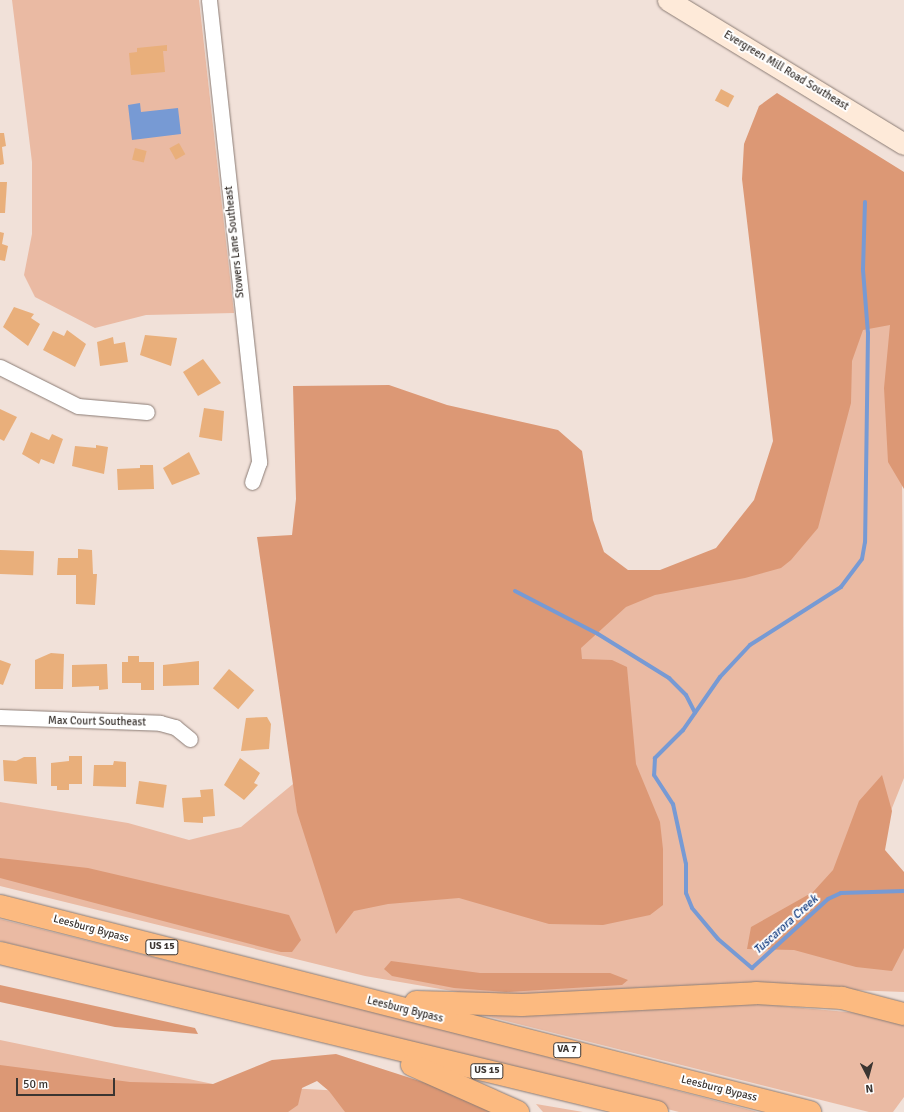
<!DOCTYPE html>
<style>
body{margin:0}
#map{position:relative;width:904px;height:1112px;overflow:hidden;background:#f1e1d9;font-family:Signika,sans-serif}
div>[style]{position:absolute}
.green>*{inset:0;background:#eabaa3}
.forest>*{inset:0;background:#dc9875}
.water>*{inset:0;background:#779ad4}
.stream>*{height:4px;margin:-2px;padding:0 2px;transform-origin:2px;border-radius:2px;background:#779ad4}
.building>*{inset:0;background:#e9af7b;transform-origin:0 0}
.roads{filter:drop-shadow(0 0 1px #8b7c75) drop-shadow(0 0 1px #8b7c75)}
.street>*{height:15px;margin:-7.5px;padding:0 7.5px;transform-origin:7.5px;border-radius:7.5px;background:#fff}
.secondary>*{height:21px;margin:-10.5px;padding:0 10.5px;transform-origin:10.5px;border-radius:10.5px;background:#feead9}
.highway>*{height:22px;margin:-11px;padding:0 11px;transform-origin:11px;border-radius:11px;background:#fcba80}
span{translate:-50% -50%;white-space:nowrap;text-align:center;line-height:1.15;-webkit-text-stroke:4px #fff;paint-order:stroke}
.shield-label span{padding:1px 3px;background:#fff;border:1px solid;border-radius:3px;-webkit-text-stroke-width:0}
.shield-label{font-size:10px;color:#3b3531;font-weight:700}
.street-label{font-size:11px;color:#3b3531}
.water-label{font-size:12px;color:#0f387d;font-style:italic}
.north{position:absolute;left:848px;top:1056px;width:40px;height:40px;-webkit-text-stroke:3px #fff;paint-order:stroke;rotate:174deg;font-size:11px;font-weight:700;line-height:16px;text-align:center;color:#3b3531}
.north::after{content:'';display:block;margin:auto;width:14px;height:18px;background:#3b3531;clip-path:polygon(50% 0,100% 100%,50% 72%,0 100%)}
.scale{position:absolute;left:16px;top:1078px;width:99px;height:18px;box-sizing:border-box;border:2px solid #3b3531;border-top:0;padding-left:5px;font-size:12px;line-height:14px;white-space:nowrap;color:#3b3531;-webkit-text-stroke:3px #fff;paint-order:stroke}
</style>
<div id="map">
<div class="green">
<i style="clip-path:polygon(12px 0,199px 0,234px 313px,146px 315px,95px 328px,35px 297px,24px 275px,32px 234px,32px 162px)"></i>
<i style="clip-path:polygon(901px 307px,904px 778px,868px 868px,904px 877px,904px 992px,712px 985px,506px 995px,458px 992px,365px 976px,0 886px,0 802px,128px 823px,189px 840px,241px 827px,293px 784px,614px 590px,748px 558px,844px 312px)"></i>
<i style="clip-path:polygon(0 919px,446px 1030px,758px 1112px,679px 1112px,0 941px)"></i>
<i style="clip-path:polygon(759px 1004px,858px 1013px,904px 1024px,904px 1097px,893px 1112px,869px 1112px,458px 1009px)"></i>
<i style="clip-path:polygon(0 1040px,213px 1084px,382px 1093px,426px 1112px,0 1112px)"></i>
<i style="clip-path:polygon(536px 1104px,583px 1112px,584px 1112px,543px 1112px)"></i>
</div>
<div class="forest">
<i style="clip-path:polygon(777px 93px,904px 172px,904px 489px,888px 462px,884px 388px,890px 325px,863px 330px,852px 361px,851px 403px,818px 528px,791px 560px,781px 568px,745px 578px,655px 595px,626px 607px,581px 648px,582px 659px,612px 660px,627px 667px,636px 764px,660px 822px,663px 849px,663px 905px,650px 915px,603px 925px,549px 924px,459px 898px,388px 904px,354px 911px,336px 934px,297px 812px,257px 537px,292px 535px,296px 499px,293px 386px,389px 385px,447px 405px,558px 430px,582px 451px,593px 520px,604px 552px,628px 570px,660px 570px,716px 548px,754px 500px,773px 441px,742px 179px,744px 144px,759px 106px)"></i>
<i style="clip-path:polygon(882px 775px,892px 811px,885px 850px,904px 872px,904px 948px,892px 971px,856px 967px,794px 950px,747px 949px,751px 927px,813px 892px,833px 870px,859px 801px)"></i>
<i style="clip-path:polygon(0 858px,88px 868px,289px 915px,301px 940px,292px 952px,281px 952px,0 878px)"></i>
<i style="clip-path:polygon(391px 961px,480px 973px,610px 973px,628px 980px,622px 985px,506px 992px,454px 988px,392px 976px,384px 969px)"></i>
<i style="clip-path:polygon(0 985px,195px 1028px,198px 1034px,115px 1027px,0 1002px)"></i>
<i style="clip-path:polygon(336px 1054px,432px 1085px,496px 1112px,345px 1112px,329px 1091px,317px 1081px,302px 1088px,298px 1105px,288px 1112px,0 1112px,0 1065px,130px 1082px,213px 1084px,272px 1060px)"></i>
</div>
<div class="water">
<i style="clip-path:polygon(140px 103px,141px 112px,178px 108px,181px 134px,132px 140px,128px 105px)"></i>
</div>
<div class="stream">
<i style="left:865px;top:202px;width:68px;rotate:91.7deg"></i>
<i style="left:863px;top:270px;width:63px;rotate:85.5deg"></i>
<i style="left:868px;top:333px;width:209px;rotate:90.8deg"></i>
<i style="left:865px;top:542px;width:17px;rotate:100deg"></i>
<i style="left:862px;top:559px;width:35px;rotate:127deg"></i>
<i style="left:841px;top:587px;width:108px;rotate:147.5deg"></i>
<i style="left:750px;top:645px;width:44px;rotate:133.2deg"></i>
<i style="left:720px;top:677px;width:65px;rotate:124.9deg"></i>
<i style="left:683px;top:730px;width:40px;rotate:135deg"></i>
<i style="left:655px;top:758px;width:17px;rotate:93deg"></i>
<i style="left:654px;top:775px;width:35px;rotate:57deg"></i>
<i style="left:673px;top:804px;width:61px;rotate:77.8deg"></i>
<i style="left:686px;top:864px;width:29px;rotate:90deg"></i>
<i style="left:686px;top:893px;width:16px;rotate:68deg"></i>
<i style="left:692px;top:908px;width:40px;rotate:50deg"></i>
<i style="left:718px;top:939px;width:45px;rotate:40.5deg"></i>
<i style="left:752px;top:968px;width:103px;rotate:-42.2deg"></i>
<i style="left:828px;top:899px;width:14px;rotate:-25deg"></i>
<i style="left:841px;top:893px;width:63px;rotate:-1.8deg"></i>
<i style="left:515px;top:591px;width:93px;rotate:27.4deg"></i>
<i style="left:598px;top:634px;width:84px;rotate:31.8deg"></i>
<i style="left:669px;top:678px;width:24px;rotate:45deg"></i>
<i style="left:686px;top:695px;width:20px;rotate:63deg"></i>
</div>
<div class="building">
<i style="clip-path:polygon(167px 45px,167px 51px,163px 51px,165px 72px,131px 75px,129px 53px,137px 52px,137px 48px)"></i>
<i style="left:721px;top:89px;width:15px;height:13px;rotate:28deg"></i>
<i style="clip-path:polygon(0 133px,4px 133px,6px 146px,2px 147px,4px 164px,0 165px)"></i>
<i style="left:179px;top:143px;width:13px;height:11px;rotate:61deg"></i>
<i style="left:135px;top:148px;width:12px;height:12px;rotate:14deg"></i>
<i style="clip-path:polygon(0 182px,7px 182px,5px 213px,0 213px)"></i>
<i style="clip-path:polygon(0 232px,4px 233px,2px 244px,8px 246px,5px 261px,0 260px)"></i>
<i style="clip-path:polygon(14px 307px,34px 314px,31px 318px,40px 324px,28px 346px,3px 327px)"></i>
<i style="clip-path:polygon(67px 330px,86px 344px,75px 367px,43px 350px,53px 331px,64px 336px)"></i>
<i style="clip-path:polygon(145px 335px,177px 338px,171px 366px,140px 355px)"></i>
<i style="clip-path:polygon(113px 337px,114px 344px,125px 342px,128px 362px,100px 366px,97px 342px)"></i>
<i style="clip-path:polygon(203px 359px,221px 383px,198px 396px,183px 372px)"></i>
<i style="clip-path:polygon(204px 408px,224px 411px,222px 441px,199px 437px)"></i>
<i style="clip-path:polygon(0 409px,17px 417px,4px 441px,0 439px)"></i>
<i style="clip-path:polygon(31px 432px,49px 440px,52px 434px,63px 439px,54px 464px,41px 459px,39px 464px,22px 454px)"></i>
<i style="clip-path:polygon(96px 445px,108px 447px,104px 474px,72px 466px,75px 446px,96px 448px)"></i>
<i style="clip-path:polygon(189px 452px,200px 474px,172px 485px,163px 468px)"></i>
<i style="clip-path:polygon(140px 465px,153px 465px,154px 489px,118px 490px,117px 469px,140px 468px)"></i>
<i style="clip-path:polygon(78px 549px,92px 550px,93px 574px,97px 574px,95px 605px,76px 604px,76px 575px,57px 575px,58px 558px,78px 558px)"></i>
<i style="left:0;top:550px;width:34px;height:24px;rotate:2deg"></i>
<i style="clip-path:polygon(51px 653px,64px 654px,63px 689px,35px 689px,35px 660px)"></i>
<i style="clip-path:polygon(128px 656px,139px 656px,139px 662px,154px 662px,154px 690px,141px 690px,141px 683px,122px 683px,122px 662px,128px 662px)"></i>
<i style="clip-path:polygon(0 660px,11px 664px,3px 685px,0 684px)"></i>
<i style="clip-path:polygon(199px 661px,199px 685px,163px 686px,163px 665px)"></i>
<i style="clip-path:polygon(107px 664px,108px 689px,99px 690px,99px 686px,72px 687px,72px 665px)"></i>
<i style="left:229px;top:669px;width:33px;height:25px;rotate:40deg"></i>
<i style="clip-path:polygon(267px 717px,271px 724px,269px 749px,241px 751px,246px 718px)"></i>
<i style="clip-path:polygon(69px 756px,82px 756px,82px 784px,69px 784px,69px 790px,57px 790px,57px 786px,51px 786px,51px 763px,69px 761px)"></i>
<i style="clip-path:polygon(24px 757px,36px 757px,37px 784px,4px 781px,3px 760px,16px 761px)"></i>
<i style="clip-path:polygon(240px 758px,260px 773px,254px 783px,258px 785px,244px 800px,224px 785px)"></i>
<i style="clip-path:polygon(114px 761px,126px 762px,126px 787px,93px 786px,94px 765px,113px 765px)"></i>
<i style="left:139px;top:781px;width:28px;height:23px;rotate:8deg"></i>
<i style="clip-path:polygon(213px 789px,215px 816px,203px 817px,203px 823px,184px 822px,182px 798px,201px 797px,200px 790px)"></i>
</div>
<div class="roads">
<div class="street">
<i style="left:209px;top:0;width:465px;rotate:83.8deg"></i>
<i style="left:259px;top:462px;width:21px;rotate:109deg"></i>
<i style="left:0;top:367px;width:87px;rotate:26.6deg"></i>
<i style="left:78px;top:406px;width:69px;rotate:5deg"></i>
<i style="left:0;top:717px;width:160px;rotate:2.1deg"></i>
<i style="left:160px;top:723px;width:16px;rotate:15deg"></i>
<i style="left:175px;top:727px;width:19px;rotate:39deg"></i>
</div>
<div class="secondary">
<i style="left:668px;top:0;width:276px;rotate:31.4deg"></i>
</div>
<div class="highway">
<i style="left:0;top:906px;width:836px;rotate:14.27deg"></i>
<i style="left:0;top:953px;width:676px;rotate:13.6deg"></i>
<i style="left:416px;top:1002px;width:106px;rotate:1.6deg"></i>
<i style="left:522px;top:1005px;width:234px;rotate:-2.9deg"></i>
<i style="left:756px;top:993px;width:86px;rotate:3.3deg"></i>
<i style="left:842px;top:998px;width:64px;rotate:14.5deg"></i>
<i style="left:412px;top:1065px;width:116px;rotate:23.9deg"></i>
</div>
</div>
<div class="shield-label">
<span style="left:162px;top:947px">US 15</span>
<span style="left:567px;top:1050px">VA 7</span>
<span style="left:487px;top:1071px">US 15</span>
</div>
<div class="street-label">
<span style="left:786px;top:71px;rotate:31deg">Evergreen Mill Road Southeast</span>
<span style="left:235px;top:242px;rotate:-96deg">Stowers Lane Southeast</span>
<span style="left:97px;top:722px;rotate:1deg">Max Court Southeast</span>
<span style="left:91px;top:929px;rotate:15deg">Leesburg Bypass</span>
<span style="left:405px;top:1010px;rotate:14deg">Leesburg Bypass</span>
<span style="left:719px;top:1089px;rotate:14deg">Leesburg Bypass</span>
</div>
<div class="water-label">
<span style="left:786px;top:925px;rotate:-42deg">Tuscarora Creek</span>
</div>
<div class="north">N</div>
<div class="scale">50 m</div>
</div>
